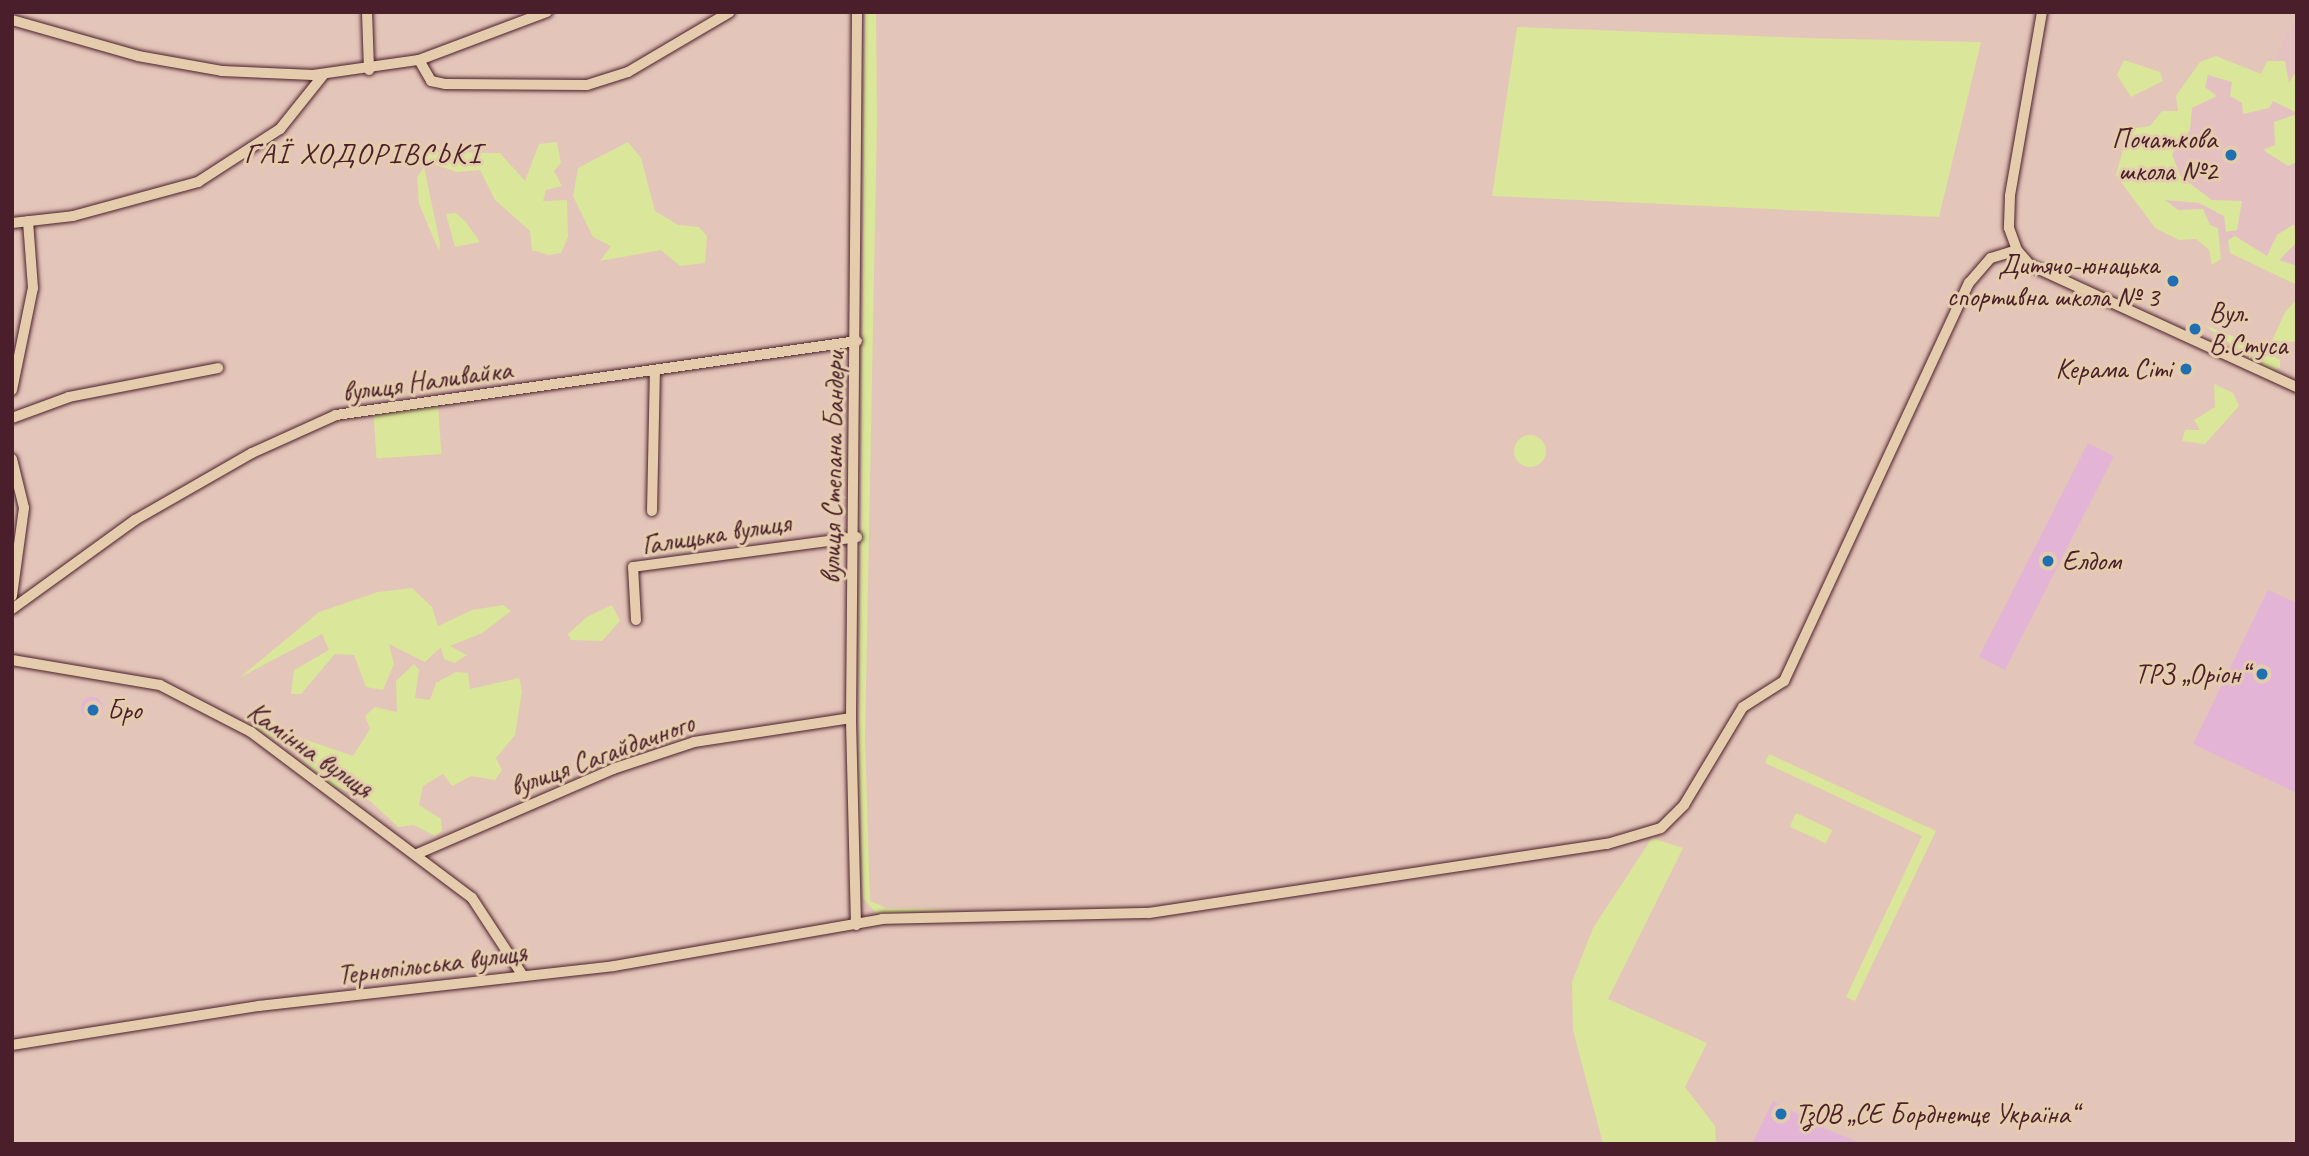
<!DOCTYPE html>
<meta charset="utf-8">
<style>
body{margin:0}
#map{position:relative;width:2309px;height:1156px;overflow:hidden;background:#e4c5b9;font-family:Caveat,sans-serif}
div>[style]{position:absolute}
.built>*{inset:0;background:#e4c0c1}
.green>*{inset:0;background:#dae699;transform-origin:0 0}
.round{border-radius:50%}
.building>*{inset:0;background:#e3b4d5;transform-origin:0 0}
.roads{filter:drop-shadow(0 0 2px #4a1f2b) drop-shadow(0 0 2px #4a1f2b)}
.street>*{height:10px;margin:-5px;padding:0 5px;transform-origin:5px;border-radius:5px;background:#e5ccad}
.dots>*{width:19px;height:19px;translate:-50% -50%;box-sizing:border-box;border:4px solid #e5ccad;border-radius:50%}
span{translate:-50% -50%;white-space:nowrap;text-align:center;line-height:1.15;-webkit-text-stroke:6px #e5ccad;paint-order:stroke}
.poi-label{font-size:28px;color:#4a1f2b}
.right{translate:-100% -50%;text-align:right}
.left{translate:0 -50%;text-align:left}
.street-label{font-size:28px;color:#4a1f2b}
.neighbourhood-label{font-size:30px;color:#4a1f2b;letter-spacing:2px}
.frame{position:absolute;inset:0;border:14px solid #4a1f2b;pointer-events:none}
</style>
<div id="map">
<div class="built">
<i style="clip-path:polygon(2297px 14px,2297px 77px,2272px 65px)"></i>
<i style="clip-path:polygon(2207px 63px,2297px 104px,2297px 275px,2142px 205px)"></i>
</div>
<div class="green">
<i style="clip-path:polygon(865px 12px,876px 12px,877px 121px,865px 740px,870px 901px,886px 908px,956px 909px,877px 914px,863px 898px,859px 760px)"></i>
<i style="clip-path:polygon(1517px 27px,1804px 38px,1981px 42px,1939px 217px,1492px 196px)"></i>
<i style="clip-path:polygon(2216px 56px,2261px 74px,2267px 61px,2285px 61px,2289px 83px,2297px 70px,2297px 113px,2273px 101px,2269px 108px,2243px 114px,2242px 103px,2230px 96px,2232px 82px,2208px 75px,2205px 87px,2217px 96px,2192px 108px,2190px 130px,2172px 154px,2180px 176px,2212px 200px,2242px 201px,2237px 230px,2226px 232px,2224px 216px,2199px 203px,2165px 200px,2178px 210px,2203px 209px,2210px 225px,2218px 228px,2221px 259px,2212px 265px,2209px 250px,2196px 239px,2179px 240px,2155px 228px,2116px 175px,2129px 129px,2150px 126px,2162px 111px,2178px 111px,2176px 96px,2200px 62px)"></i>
<i style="clip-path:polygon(2124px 60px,2160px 72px,2163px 81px,2131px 97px,2117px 75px)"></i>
<i style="clip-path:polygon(2297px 114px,2297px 162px,2288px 166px,2263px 150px,2275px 145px,2274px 122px)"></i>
<i style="clip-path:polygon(557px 142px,561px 163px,554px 171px,562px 186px,546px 190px,543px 201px,567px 200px,568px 237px,561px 253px,549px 255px,532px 250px,530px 231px,495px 200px,480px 170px,457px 172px,425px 161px,421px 152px,500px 153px,525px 181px,539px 144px)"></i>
<i style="clip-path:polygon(628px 142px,641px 158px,655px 211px,678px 225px,699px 227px,707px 236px,705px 263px,680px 266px,661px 250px,600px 261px,611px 246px,593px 237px,573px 196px,578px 168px)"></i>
<i style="clip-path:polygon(424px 167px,440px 243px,439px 251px,419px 204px,417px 177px)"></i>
<i style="clip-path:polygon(456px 213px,466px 222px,480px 242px,455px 247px,446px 214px)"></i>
<i style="clip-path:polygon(2294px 224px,2297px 242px,2279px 260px,2297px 266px,2297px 285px,2230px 253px,2228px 240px,2235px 236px,2267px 256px,2277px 235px)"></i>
<i style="clip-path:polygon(2297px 299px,2297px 342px,2272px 341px,2285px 312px)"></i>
<i style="clip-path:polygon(2204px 325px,2258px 346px,2280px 360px,2280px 368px,2269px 371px)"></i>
<i style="clip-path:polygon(2214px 384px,2233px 393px,2239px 406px,2205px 444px,2182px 441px,2185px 430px,2200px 430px,2194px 420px,2215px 407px)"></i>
<i style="left:438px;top:405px;width:49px;height:65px;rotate:86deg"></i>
<i class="round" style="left:1514px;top:435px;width:32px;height:32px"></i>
<i style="clip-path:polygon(412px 588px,432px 607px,438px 626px,472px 610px,503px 605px,511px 611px,482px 633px,450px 646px,467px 655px,455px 663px,444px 659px,441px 647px,425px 662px,389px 644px,394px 664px,383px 690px,366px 687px,354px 655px,335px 654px,301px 694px,291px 694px,294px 670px,329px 650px,322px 634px,239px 678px,319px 612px,378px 592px)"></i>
<i style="clip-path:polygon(612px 605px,620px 621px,602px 641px,571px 640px,568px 634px,587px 617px)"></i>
<i style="clip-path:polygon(414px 664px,419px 670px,415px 698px,430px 700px,436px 683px,456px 672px,468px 673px,470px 689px,519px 678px,522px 691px,515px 735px,496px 758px,502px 770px,495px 780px,471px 776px,452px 786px,443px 774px,423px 786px,419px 805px,441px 819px,442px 831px,435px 836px,414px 825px,398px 827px,370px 801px,329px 784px,293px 750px,253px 727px,266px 715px,289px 734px,353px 756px,370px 729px,365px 716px,375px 707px,397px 712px,396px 681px)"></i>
<i style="clip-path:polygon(1769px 754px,1936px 831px,1855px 1001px,1846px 997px,1922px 836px,1765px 763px)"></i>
<i style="left:1796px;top:813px;width:40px;height:15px;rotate:25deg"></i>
<i style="clip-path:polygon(1652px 838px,1683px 848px,1608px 999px,1707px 1043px,1685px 1087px,1715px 1126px,1716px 1144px,1603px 1144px,1573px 1030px,1572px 982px,1593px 928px)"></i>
</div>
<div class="building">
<i style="left:2088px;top:443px;width:29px;height:240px;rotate:27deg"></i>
<i style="clip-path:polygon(2268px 590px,2297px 603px,2297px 793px,2193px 744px)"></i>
<i class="round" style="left:81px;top:697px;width:22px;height:22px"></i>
<i style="clip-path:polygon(1773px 1101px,1826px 1129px,1863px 1144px,1752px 1144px)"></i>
</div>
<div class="roads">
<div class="street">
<i style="left:367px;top:12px;width:58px;rotate:88deg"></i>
<i style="left:2042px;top:12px;width:187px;rotate:99.9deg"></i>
<i style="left:2010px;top:196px;width:32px;rotate:92deg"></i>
<i style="left:2009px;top:228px;width:23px;rotate:70deg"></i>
<i style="left:2017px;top:250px;width:20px;rotate:49deg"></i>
<i style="left:2030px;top:265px;width:294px;rotate:24.6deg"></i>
<i style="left:12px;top:20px;width:131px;rotate:15.9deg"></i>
<i style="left:138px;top:56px;width:85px;rotate:10.1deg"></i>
<i style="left:222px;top:71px;width:91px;rotate:2.5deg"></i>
<i style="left:313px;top:75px;width:107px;rotate:-8.1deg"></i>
<i style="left:419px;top:60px;width:137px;rotate:-20.6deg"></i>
<i style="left:419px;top:60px;width:24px;rotate:60deg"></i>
<i style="left:431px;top:81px;width:14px;rotate:12deg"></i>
<i style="left:445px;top:84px;width:142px;rotate:0.4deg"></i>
<i style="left:587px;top:85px;width:43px;rotate:-17.6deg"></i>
<i style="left:628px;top:72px;width:118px;rotate:-30.5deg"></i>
<i style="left:12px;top:223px;width:61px;rotate:-6.5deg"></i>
<i style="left:73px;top:216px;width:130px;rotate:-15.2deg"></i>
<i style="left:198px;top:182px;width:98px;rotate:-32.9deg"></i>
<i style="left:280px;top:129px;width:70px;rotate:-51.3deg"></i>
<i style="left:12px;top:390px;width:104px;rotate:-78.4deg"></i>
<i style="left:33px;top:288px;width:67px;rotate:-94.3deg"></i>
<i style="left:12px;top:418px;width:61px;rotate:-20.2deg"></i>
<i style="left:69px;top:397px;width:152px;rotate:-11deg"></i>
<i style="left:12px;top:459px;width:50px;rotate:76.2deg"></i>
<i style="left:24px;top:508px;width:89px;rotate:97.8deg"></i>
<i style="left:652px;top:511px;width:141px;rotate:-88.8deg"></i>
<i style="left:12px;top:609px;width:152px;rotate:-35.9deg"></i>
<i style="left:135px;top:520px;width:135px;rotate:-29.8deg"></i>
<i style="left:252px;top:453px;width:92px;rotate:-24.3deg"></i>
<i style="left:336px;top:415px;width:526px;rotate:-8.08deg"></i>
<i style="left:636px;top:620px;width:53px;rotate:-93.2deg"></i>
<i style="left:633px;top:567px;width:226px;rotate:-7.6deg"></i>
<i style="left:12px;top:660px;width:150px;rotate:9.6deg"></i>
<i style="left:160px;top:685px;width:102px;rotate:27.3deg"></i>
<i style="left:251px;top:732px;width:276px;rotate:36.9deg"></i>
<i style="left:472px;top:898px;width:93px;rotate:56.8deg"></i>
<i style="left:417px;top:854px;width:214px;rotate:-23.4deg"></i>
<i style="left:613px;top:769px;width:85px;rotate:-18.4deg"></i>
<i style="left:694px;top:742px;width:159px;rotate:-8.7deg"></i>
<i style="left:856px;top:925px;width:207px;rotate:-91.4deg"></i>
<i style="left:851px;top:718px;width:706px;rotate:-89.51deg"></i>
<i style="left:12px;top:1045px;width:250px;rotate:-9deg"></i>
<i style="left:259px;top:1006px;width:357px;rotate:-6.4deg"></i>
<i style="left:614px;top:966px;width:272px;rotate:-9.9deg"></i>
<i style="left:882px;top:919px;width:267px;rotate:-1.3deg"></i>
<i style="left:1149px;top:913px;width:463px;rotate:-8.6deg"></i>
<i style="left:1607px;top:844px;width:56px;rotate:-16.5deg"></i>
<i style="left:1661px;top:828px;width:33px;rotate:-45deg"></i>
<i style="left:1684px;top:805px;width:114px;rotate:-59deg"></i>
<i style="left:1743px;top:707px;width:49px;rotate:-32.4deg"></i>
<i style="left:1784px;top:681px;width:439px;rotate:-65.1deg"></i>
<i style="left:1969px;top:283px;width:33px;rotate:-49deg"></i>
<i style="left:1991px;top:258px;width:27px;rotate:-17deg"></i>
</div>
</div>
<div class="dots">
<i style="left:2231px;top:155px;background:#1f6fb2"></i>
<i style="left:2173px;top:281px;background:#1f6fb2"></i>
<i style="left:2195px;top:329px;background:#1f6fb2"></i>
<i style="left:2186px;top:369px;background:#1f6fb2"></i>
<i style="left:2048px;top:561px;background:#1f6fb2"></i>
<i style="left:2262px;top:674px;background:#1f6fb2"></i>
<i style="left:93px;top:710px;background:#1f6fb2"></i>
<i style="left:1781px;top:1114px;background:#1f6fb2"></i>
</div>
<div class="poi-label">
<span class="right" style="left:2217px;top:155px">Початкова<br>школа №2</span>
<span class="right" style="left:2159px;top:281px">Дитячо-юнацька<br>спортивна школа № 3</span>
<span class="left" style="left:2209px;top:329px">Вул.<br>В.Стуса</span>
<span class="right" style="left:2172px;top:369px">Керама Сіті</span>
<span class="left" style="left:2062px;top:561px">Елдом</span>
<span class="right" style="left:2248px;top:674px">ТРЗ „Оріон“</span>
<span class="left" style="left:107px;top:710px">Бро</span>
<span class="left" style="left:1795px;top:1114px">ТзОВ „СЕ Борднетце Україна“</span>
</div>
<div class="street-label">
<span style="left:427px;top:381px;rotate:-8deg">вулиця Наливайка</span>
<span style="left:833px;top:468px;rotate:-89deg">вулиця Степана Бандери</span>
<span style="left:716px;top:534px;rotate:-9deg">Галицька вулиця</span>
<span style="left:310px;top:750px;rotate:35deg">Камінна вулиця</span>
<span style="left:602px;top:755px;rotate:-20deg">вулиця Сагайдачного</span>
<span style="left:432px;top:964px;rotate:-7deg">Тернопільська вулиця</span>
</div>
<div class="neighbourhood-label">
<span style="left:363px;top:153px">ГАЇ ХОДОРІВСЬКІ</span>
</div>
<div class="frame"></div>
</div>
